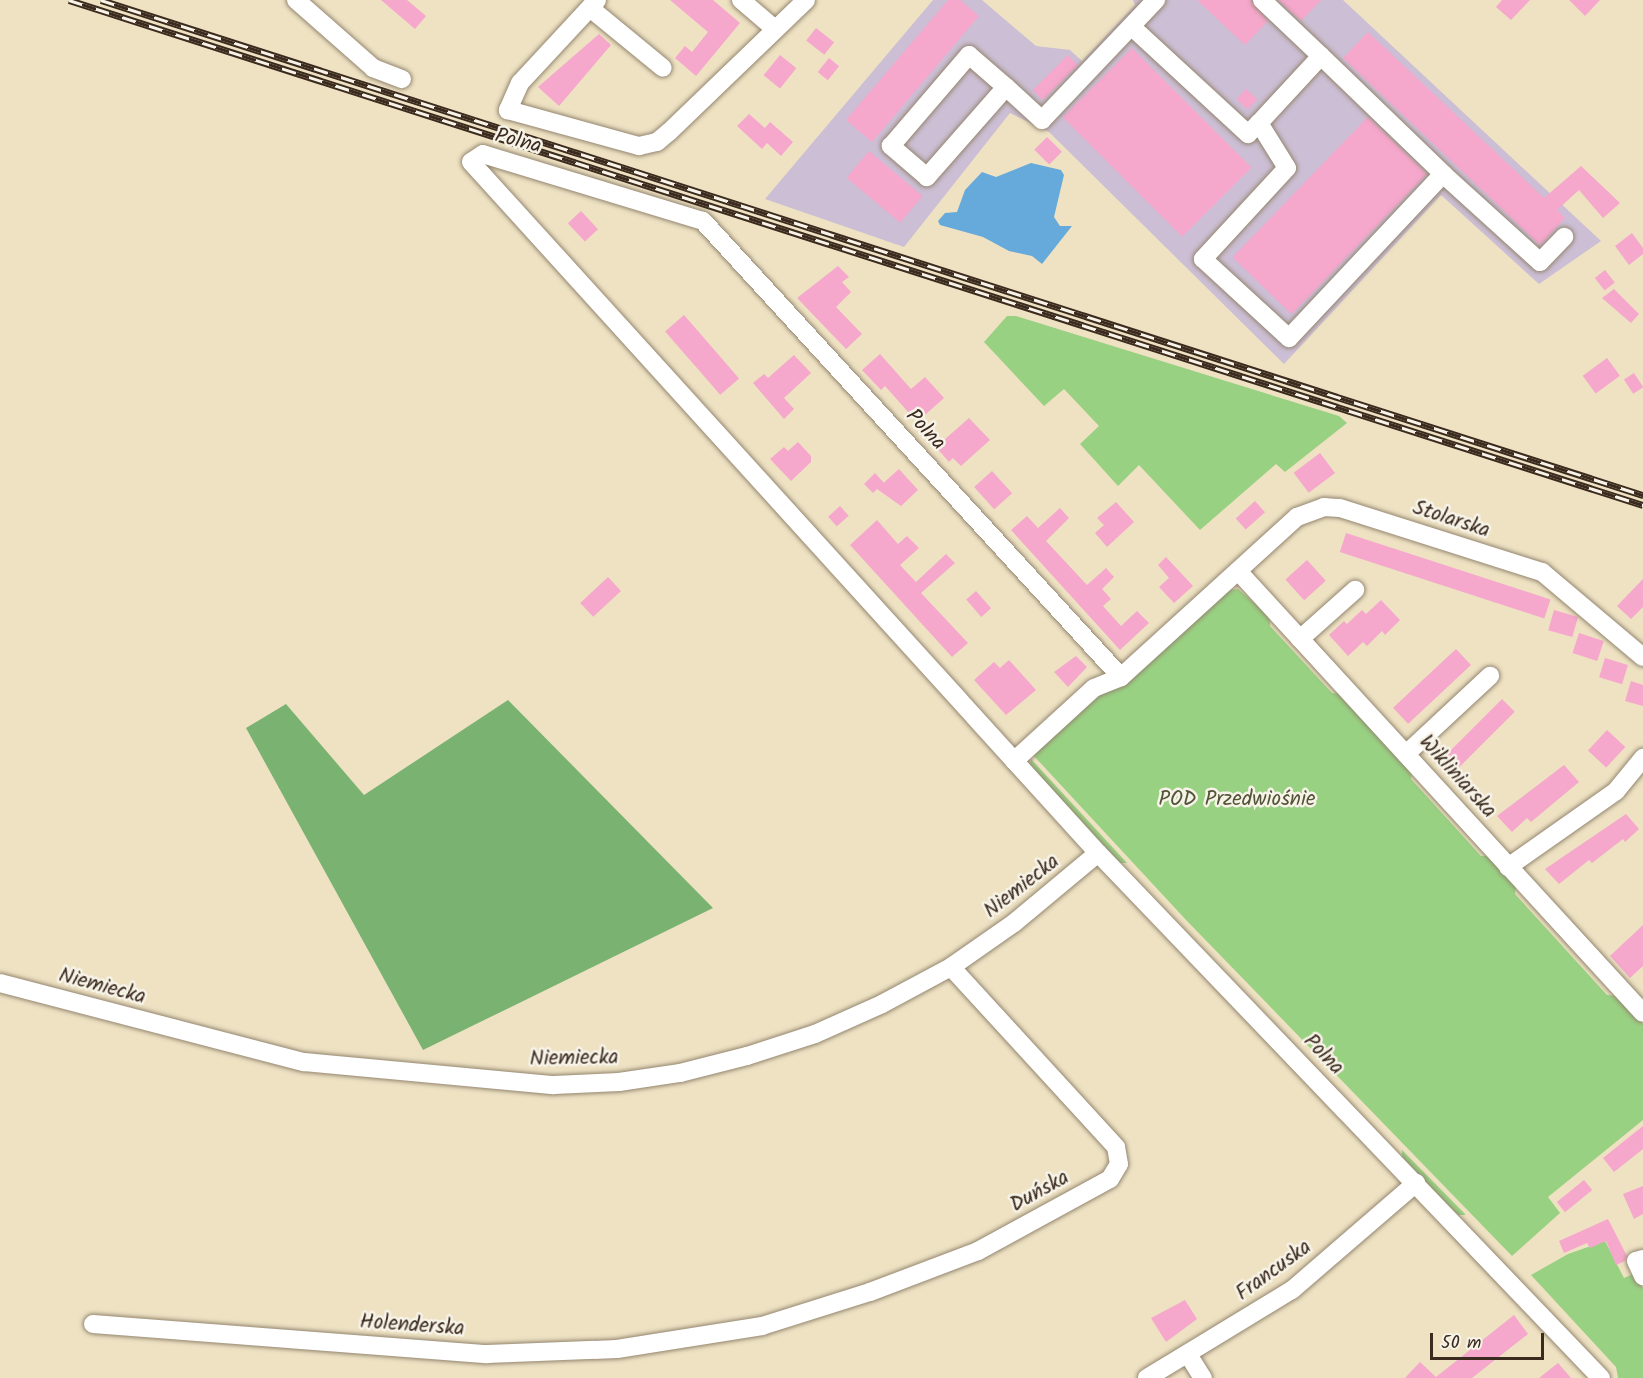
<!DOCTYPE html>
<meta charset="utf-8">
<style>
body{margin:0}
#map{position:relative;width:1643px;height:1378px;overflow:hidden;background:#eee2c3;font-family:Kalam,sans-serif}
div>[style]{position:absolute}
.industrial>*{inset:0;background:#ccbed4}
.green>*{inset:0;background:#99d183}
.forest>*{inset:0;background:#7ab371}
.water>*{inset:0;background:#66a9db}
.building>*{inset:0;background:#f5a7cc;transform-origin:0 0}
.roads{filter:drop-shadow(0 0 2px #948670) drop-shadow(0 0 2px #948670)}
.minor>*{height:18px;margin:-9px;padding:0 9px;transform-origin:9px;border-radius:9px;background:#fff}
.rail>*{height:7px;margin-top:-3.5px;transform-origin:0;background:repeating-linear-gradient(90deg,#f7f3e8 0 14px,#3b2a1e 0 28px);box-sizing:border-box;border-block:2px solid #3b2a1e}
span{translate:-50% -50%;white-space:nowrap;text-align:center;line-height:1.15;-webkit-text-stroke:5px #f7f3e8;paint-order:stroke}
.street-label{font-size:21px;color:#3b2a1e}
.park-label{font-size:21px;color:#525437}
.scale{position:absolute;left:1430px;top:1333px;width:114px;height:27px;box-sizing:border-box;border:3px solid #3b2a1e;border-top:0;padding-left:8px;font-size:18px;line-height:21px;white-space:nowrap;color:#3b2a1e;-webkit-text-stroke:4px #f7f3e8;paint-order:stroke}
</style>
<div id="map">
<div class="industrial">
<i style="clip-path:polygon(933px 0,982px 0,1036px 46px,1070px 50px,1082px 61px,1135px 5px,1133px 0,1343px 0,1601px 241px,1539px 284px,1441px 195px,1284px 364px,1049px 132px,1010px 113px,904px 247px,765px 199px)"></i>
</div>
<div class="green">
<i style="clip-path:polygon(1007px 316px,1016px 316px,1339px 416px,1347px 423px,1285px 472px,1276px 464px,1200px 530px,1139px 465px,1118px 486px,1080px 444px,1099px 426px,1064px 389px,1044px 406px,984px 342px)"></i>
<i style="clip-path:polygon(1238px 589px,1270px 617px,1270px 626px,1332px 693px,1341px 694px,1412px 771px,1411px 779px,1481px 856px,1489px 856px,1516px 886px,1515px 894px,1607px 995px,1617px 996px,1643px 1024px,1643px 1120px,1548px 1197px,1560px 1213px,1512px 1256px,1187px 921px,1033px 755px,1100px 693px,1122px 687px,1229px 590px)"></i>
<i style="clip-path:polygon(1031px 759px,1127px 863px,1119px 863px,1030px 765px)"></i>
<i style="clip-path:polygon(1402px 1150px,1465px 1214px,1465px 1215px,1458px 1215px,1402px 1158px)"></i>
<i style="clip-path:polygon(1605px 1241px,1624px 1278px,1635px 1273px,1643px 1289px,1643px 1378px,1618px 1378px,1616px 1367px,1531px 1275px,1568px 1254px)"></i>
</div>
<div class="forest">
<i style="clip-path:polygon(508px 700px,713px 908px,423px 1050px,246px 728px,286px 704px,364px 795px)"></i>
</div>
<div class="water">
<i style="clip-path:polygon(1031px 163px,1061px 170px,1064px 175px,1054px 217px,1060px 226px,1072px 226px,1042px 264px,1032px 256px,1009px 251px,983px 237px,940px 225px,938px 221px,945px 213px,957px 212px,965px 190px,982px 172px,996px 177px)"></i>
</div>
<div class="building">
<i style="clip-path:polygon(381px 0,407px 0,426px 16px,415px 29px)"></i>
<i style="clip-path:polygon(670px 0,713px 0,740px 23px,696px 76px,675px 58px,685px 46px,692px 52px,708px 32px)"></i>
<i style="clip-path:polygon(948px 0,960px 0,979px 16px,872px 142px,846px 120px)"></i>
<i style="clip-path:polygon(1197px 0,1251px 0,1268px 21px,1245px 45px)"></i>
<i style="clip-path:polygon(1278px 0,1321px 0,1301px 21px)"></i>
<i style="clip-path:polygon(1502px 0,1530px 0,1511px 20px,1496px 7px)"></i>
<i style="clip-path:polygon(1569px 0,1600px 0,1585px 16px)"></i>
<i style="left:816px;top:28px;width:23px;height:16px;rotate:38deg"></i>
<i style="clip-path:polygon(1368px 32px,1544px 198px,1581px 166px,1620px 203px,1603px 218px,1579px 190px,1557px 210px,1565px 218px,1540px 245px,1343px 58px)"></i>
<i style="clip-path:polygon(599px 34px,611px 45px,559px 106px,538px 87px)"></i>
<i style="left:1132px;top:48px;width:169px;height:98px;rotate:45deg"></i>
<i style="left:780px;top:55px;width:21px;height:26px;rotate:39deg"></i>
<i style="left:1068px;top:55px;width:14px;height:50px;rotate:45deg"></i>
<i style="left:829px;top:58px;width:13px;height:18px;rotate:39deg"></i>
<i style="left:1246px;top:89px;width:15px;height:14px;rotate:42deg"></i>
<i style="clip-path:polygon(749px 114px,765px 128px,770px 122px,793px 142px,781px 156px,767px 143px,762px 149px,737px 126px)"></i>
<i style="left:1368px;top:117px;width:82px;height:195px;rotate:44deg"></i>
<i style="left:1047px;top:137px;width:21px;height:18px;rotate:45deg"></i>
<i style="left:869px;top:151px;width:70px;height:35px;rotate:40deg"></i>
<i style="left:581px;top:211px;width:25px;height:18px;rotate:47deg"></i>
<i style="clip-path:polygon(1632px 233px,1643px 248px,1643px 254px,1629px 265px,1615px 246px)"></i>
<i style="clip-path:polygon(838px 266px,849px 277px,842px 282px,851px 292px,836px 307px,862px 334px,846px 349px,797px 298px)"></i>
<i style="left:1605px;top:270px;width:16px;height:13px;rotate:52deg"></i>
<i style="clip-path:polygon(1614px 289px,1639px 314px,1631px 323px,1602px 298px)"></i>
<i style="left:684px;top:315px;width:84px;height:25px;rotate:49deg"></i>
<i style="clip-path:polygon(880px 354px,911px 389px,925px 377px,944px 398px,917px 422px,885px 386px,881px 390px,862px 370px)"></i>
<i style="clip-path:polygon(794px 355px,811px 373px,784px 398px,794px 409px,784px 419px,753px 383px,764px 374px,768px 378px)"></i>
<i style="left:1607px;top:358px;width:22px;height:30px;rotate:54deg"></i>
<i style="left:1634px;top:373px;width:17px;height:12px;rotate:57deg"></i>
<i style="clip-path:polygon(969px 418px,990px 440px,961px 466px,953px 458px,949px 462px,936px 447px)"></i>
<i style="clip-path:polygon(798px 442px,811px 456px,811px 462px,791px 481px,770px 459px,784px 447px,788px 451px)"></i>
<i style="left:1320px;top:453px;width:25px;height:33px;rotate:53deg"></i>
<i style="clip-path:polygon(899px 469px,918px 490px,901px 506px,877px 489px,873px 493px,864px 484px,875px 473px,884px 483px,879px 487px)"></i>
<i style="left:992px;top:471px;width:30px;height:24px;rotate:48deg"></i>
<i style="left:1255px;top:501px;width:15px;height:26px;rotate:48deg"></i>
<i style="clip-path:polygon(1116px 502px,1134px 522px,1107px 547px,1095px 533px,1104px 525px,1097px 518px)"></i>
<i style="left:840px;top:506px;width:13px;height:16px;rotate:48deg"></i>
<i style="clip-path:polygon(1060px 508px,1069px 518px,1046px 541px,1087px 585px,1106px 568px,1114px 577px,1102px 589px,1111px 599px,1103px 606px,1121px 626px,1137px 611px,1149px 623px,1120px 650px,1011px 530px,1027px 516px,1038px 528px)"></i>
<i style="clip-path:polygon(877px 520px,898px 544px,907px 536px,919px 548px,900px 565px,916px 582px,946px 554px,955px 563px,921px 593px,968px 643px,952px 657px,850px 545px)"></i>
<i style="left:1346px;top:533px;width:215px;height:20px;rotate:18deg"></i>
<i style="clip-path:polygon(1166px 557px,1193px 586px,1174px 603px,1159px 587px,1169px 578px,1158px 565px)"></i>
<i style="left:1307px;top:560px;width:28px;height:29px;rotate:48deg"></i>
<i style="left:608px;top:577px;width:19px;height:38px;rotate:47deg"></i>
<i style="clip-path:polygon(1643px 579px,1643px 607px,1631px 619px,1617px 606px)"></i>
<i style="left:976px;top:591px;width:23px;height:13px;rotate:49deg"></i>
<i style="clip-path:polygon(1381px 600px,1400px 620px,1385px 635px,1382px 631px,1367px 646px,1363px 642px,1348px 656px,1329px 635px,1344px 621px,1347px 624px,1362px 610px,1366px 614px)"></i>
<i style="left:1554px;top:610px;width:25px;height:21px;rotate:16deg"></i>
<i style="left:1579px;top:633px;width:26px;height:21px;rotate:18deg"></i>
<i style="left:1456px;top:649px;width:22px;height:86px;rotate:47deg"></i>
<i style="clip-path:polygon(1076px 656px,1087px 667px,1068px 687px,1054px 672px)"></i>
<i style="left:1605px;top:658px;width:24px;height:20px;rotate:17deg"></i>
<i style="clip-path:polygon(1009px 660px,1036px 690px,1006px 715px,974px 680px,994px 662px,1000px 668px)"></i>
<i style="clip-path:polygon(1631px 681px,1643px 685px,1643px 706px,1625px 701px)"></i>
<i style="left:1502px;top:699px;width:18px;height:82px;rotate:45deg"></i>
<i style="left:1607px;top:730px;width:25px;height:28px;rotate:43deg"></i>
<i style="clip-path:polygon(1564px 765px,1579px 782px,1531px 822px,1527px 818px,1512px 832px,1497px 816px)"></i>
<i style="clip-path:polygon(1626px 814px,1639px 829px,1625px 842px,1623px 839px,1592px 863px,1589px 860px,1559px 884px,1545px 869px)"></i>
<i style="clip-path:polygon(1643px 925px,1643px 966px,1630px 978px,1610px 956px)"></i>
<i style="clip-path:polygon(1643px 1126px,1643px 1149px,1614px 1172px,1603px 1158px)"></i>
<i style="left:1584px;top:1180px;width:13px;height:35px;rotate:51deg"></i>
<i style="clip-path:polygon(1643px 1186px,1643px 1214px,1634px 1219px,1623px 1194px)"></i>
<i style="clip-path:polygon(1608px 1219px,1627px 1256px,1625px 1261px,1616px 1265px,1606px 1241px,1590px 1248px,1587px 1243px,1564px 1253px,1559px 1241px)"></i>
<i style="clip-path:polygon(1185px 1300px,1197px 1319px,1166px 1342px,1151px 1318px)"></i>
<i style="clip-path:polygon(1514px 1315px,1528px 1334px,1472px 1378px,1405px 1378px,1420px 1362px,1436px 1377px)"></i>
<i style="clip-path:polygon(1558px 1363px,1571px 1378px,1539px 1378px)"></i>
</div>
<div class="roads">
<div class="minor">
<i style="left:296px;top:0;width:103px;rotate:41.4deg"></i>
<i style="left:373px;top:68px;width:31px;rotate:21deg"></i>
<i style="left:597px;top:0;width:113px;rotate:132.9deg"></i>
<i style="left:520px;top:83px;width:30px;rotate:114deg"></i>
<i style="left:508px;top:110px;width:136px;rotate:15.4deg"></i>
<i style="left:639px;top:146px;width:18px;rotate:-13deg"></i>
<i style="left:657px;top:142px;width:16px;rotate:-40deg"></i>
<i style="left:669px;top:132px;width:190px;rotate:-43.9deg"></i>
<i style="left:741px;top:0;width:45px;rotate:40.5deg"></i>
<i style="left:1262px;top:0;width:81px;rotate:43.5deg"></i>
<i style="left:1321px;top:56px;width:91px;rotate:132.8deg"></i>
<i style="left:1259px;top:123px;width:53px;rotate:58.1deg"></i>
<i style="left:1287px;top:168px;width:124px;rotate:132.7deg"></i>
<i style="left:1203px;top:259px;width:117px;rotate:42.6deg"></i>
<i style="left:1289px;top:338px;width:225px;rotate:-46.8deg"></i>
<i style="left:1443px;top:174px;width:131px;rotate:42.2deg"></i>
<i style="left:1540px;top:262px;width:35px;rotate:-46deg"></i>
<i style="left:590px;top:8px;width:94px;rotate:39.4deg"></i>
<i style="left:1132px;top:27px;width:158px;rotate:42.7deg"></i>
<i style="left:1248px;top:134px;width:16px;rotate:-45deg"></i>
<i style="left:1321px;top:56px;width:170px;rotate:44deg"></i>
<i style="left:1006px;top:87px;width:120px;rotate:131.3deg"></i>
<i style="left:927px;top:177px;width:48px;rotate:-139.3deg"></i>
<i style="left:891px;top:146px;width:120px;rotate:-49.4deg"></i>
<i style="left:969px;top:55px;width:49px;rotate:40.9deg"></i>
<i style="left:1006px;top:87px;width:49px;rotate:42.5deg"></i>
<i style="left:1042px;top:120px;width:166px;rotate:-46.5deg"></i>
<i style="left:1238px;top:571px;width:599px;rotate:47.5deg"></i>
<i style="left:1300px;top:639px;width:74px;rotate:-41.7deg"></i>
<i style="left:1121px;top:677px;width:619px;rotate:-132.51deg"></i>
<i style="left:703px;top:221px;width:230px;rotate:-163.1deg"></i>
<i style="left:483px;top:154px;width:14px;rotate:146deg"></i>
<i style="left:471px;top:162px;width:933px;rotate:47.78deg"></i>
<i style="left:1098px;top:853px;width:727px;rotate:46.23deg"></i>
<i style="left:1406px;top:754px;width:115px;rotate:-42.9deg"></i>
<i style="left:1014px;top:761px;width:108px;rotate:-42.4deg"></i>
<i style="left:1094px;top:688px;width:29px;rotate:-22deg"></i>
<i style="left:1121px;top:677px;width:238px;rotate:-42.3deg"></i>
<i style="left:1297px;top:517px;width:29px;rotate:-20deg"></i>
<i style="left:1324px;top:507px;width:16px;rotate:4deg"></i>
<i style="left:1340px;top:508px;width:212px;rotate:17.6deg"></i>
<i style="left:1542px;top:572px;width:132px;rotate:40.1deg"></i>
<i style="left:1508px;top:867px;width:132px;rotate:-35.1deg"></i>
<i style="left:1616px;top:791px;width:43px;rotate:-50.7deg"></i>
<i style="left:0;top:983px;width:314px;rotate:14.6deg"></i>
<i style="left:304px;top:1062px;width:251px;rotate:5.3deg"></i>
<i style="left:554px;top:1085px;width:65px;rotate:-2.6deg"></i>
<i style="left:619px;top:1082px;width:62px;rotate:-8.4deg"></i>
<i style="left:680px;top:1073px;width:69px;rotate:-14.2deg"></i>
<i style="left:747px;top:1056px;width:71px;rotate:-17.9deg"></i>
<i style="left:815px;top:1034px;width:73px;rotate:-24.1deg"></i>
<i style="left:882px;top:1004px;width:78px;rotate:-28.2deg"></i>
<i style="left:951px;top:967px;width:77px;rotate:-34.9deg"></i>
<i style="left:1014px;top:923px;width:109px;rotate:-39.8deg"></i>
<i style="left:1643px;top:1259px;width:7px;rotate:164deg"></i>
<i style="left:1636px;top:1261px;width:17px;rotate:65deg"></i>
<i style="left:93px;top:1324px;width:395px;rotate:4.4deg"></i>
<i style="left:487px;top:1354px;width:130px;rotate:-2.2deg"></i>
<i style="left:617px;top:1349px;width:147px;rotate:-9deg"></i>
<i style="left:762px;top:1326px;width:113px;rotate:-17.5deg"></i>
<i style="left:870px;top:1292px;width:116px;rotate:-20.8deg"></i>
<i style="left:978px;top:1251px;width:150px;rotate:-28.6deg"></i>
<i style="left:1110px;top:1179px;width:17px;rotate:-59deg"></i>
<i style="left:1119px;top:1164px;width:17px;rotate:-100deg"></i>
<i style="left:1116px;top:1147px;width:244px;rotate:-132.5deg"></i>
<i style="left:1189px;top:1356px;width:26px;rotate:58deg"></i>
<i style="left:1147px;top:1378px;width:170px;rotate:-31.3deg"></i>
<i style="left:1292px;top:1290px;width:164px;rotate:-40.8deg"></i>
</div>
</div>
<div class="rail">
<i style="left:69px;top:0;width:1653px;rotate:17.79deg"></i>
<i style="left:101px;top:0;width:1620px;rotate:17.8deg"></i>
</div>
<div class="street-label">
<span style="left:518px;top:142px;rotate:14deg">Polna</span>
<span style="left:925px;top:430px;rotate:47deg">Polna</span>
<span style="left:1451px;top:520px;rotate:18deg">Stolarska</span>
<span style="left:1457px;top:777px;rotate:48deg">Wikliniarska</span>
<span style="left:1022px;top:887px;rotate:-38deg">Niemiecka</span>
<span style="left:102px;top:987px;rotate:15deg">Niemiecka</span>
<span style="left:1323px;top:1055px;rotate:46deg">Polna</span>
<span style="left:574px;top:1059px;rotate:-1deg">Niemiecka</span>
<span style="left:1040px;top:1192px;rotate:-29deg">Duńska</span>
<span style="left:1274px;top:1271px;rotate:-36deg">Francuska</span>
<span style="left:412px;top:1326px;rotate:4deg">Holenderska</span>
</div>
<div class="park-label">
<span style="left:1237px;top:800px">POD Przedwiośnie</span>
</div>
<div class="scale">50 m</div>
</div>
